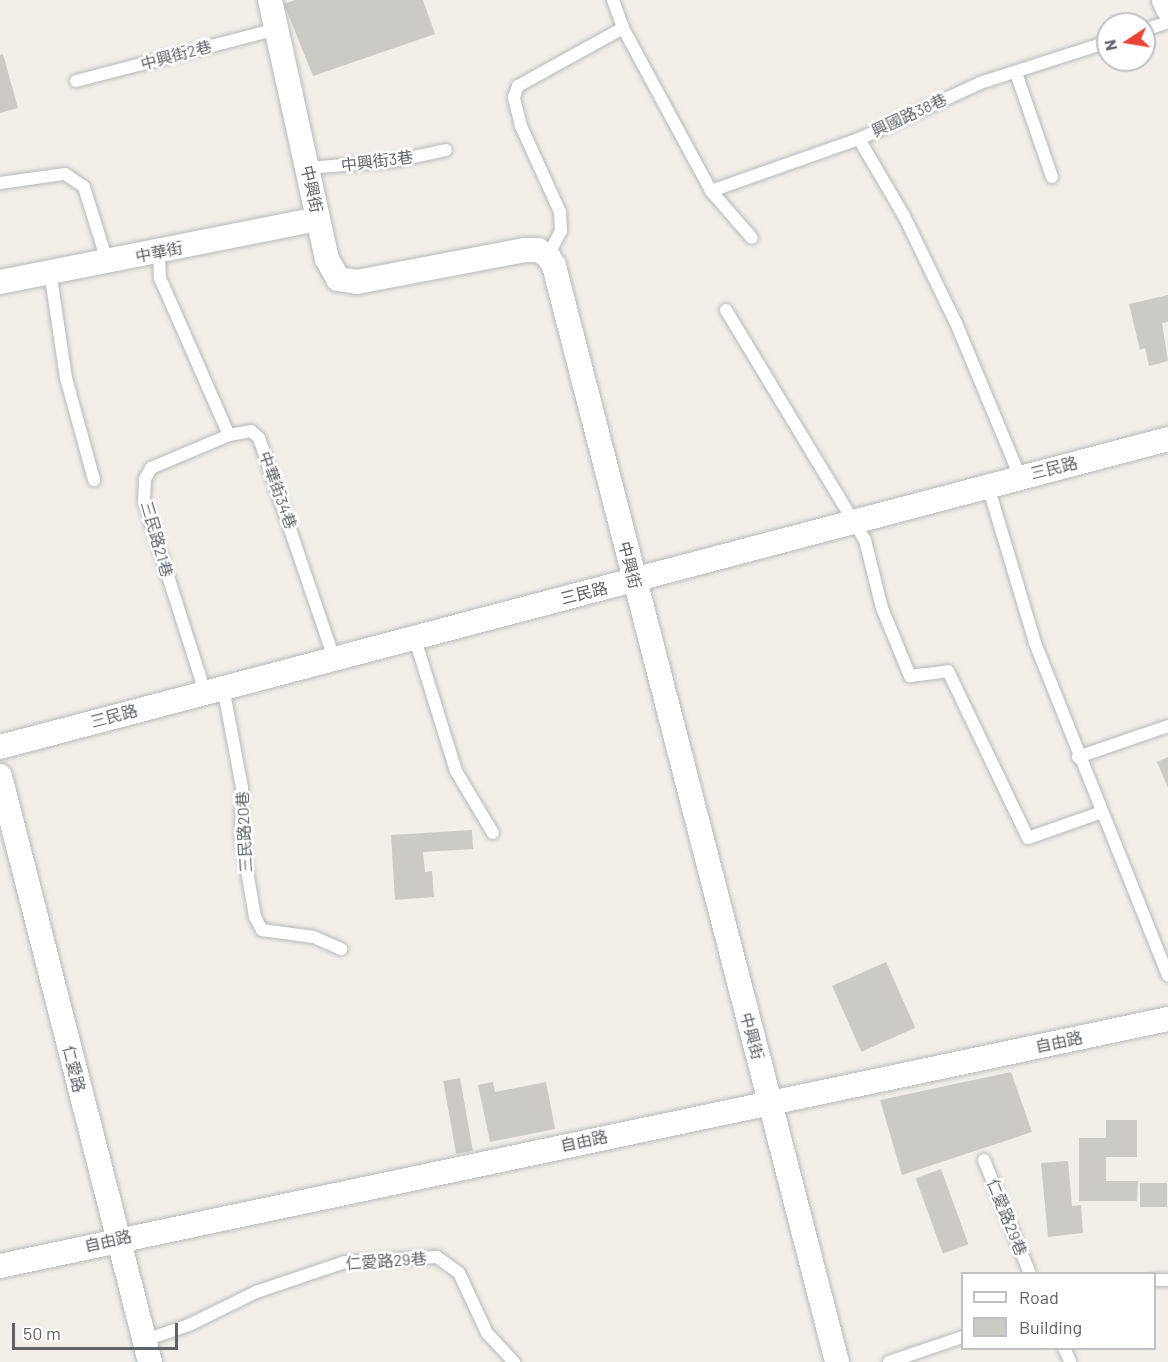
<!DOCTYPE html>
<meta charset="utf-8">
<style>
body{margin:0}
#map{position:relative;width:1168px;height:1362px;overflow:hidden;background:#f1efe8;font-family:Barlow,"Noto Sans TC",sans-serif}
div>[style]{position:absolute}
.building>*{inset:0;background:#cccac5;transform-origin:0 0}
.roads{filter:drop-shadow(0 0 2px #b5b8bc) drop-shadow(0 0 2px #b5b8bc)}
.lane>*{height:12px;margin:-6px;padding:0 6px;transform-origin:6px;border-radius:6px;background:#fff}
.street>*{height:24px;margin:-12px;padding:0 12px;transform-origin:12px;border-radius:12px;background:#fff}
span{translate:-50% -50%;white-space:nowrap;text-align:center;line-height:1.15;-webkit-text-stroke:5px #fff;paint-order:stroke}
.street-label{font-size:16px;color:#5f6368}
.legend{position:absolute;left:961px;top:1272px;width:195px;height:78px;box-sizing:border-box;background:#fff;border:2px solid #bfc1c3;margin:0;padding:8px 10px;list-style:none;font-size:18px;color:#5f6368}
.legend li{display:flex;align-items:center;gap:12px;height:30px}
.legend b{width:30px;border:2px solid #bfc1c3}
.north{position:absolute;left:1096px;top:12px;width:60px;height:60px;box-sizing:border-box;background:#fff;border:2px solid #bfc1c3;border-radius:50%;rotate:258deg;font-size:16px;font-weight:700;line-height:24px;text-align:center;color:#5f6368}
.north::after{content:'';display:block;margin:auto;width:21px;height:27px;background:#ea4335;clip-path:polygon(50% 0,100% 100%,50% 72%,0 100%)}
.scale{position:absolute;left:12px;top:1323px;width:166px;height:27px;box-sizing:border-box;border:3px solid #5f6368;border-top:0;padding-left:8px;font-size:18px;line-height:21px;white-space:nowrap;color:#5f6368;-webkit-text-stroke:4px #fff;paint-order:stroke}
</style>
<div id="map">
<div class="building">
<i style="clip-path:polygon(295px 0,423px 0,435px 34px,313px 76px,284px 4px)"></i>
<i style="clip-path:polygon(3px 54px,18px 108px,0 113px,0 55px)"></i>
<i style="clip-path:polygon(1168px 295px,1168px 322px,1162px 323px,1168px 361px,1149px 366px,1145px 348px,1140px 350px,1129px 304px)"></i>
<i style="clip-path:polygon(1168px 757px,1168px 788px,1157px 762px)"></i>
<i style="clip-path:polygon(472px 830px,473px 849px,423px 852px,425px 872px,432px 871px,434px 897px,395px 900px,391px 835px)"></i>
<i style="left:886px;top:962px;width:72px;height:59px;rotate:66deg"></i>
<i style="clip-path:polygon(1011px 1072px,1032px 1132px,902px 1175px,880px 1100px)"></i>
<i style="left:460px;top:1078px;width:74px;height:17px;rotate:80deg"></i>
<i style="clip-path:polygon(493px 1082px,495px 1092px,546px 1082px,555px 1129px,490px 1142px,478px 1085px)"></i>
<i style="clip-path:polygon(1106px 1120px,1137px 1120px,1137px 1157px,1106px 1157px,1106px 1181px,1138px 1181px,1137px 1201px,1079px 1201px,1079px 1138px,1106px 1138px)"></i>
<i style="clip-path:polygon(1068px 1161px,1072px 1206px,1081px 1205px,1083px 1233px,1048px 1237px,1041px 1163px)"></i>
<i style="left:941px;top:1169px;width:80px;height:27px;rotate:70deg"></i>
<i style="left:1140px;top:1183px;width:27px;height:24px"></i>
</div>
<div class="roads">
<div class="lane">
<i style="left:613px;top:0;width:30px;rotate:70deg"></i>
<i style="left:623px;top:28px;width:185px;rotate:61.6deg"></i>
<i style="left:711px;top:191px;width:62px;rotate:48.9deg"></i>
<i style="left:1144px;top:30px;width:25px;rotate:-18deg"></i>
<i style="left:1016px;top:73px;width:110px;rotate:70.9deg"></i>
<i style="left:76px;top:81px;width:208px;rotate:-14.5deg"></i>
<i style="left:859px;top:139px;width:89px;rotate:59.7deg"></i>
<i style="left:904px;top:216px;width:119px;rotate:64.1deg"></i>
<i style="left:956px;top:323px;width:167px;rotate:67.4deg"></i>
<i style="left:307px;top:168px;width:87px;rotate:-4.6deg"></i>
<i style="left:394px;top:161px;width:53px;rotate:-11.9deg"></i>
<i style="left:0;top:183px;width:66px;rotate:-7.9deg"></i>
<i style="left:65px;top:174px;width:23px;rotate:34deg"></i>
<i style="left:84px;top:187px;width:77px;rotate:72.7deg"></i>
<i style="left:711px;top:191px;width:157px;rotate:-19.4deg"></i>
<i style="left:859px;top:139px;width:133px;rotate:-24.8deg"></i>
<i style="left:980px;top:83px;width:134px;rotate:-17.8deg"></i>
<i style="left:159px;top:252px;width:26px;rotate:88deg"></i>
<i style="left:160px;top:278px;width:171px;rotate:66.3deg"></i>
<i style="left:548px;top:256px;width:28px;rotate:-63deg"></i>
<i style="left:561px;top:231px;width:19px;rotate:-93deg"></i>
<i style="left:560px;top:212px;width:94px;rotate:-114.4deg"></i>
<i style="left:521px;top:126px;width:30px;rotate:-104deg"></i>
<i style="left:514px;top:97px;width:12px;rotate:-70deg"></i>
<i style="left:518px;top:86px;width:120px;rotate:-28.9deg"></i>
<i style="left:50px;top:271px;width:108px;rotate:81.5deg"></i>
<i style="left:66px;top:378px;width:106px;rotate:74.6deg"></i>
<i style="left:726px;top:310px;width:269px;rotate:58.9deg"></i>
<i style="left:865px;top:540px;width:70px;rotate:76deg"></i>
<i style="left:882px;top:608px;width:74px;rotate:67.6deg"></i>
<i style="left:910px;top:676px;width:38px;rotate:-7deg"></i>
<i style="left:948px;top:671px;width:185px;rotate:64.4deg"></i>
<i style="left:1028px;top:838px;width:78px;rotate:-19.4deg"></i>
<i style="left:988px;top:486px;width:164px;rotate:73.3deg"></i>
<i style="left:1035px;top:643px;width:358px;rotate:68.2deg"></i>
<i style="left:414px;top:636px;width:141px;rotate:72.7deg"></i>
<i style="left:456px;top:771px;width:72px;rotate:59.2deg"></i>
<i style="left:223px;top:687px;width:103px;rotate:79.3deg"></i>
<i style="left:242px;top:788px;width:48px;rotate:91.2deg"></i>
<i style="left:241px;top:836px;width:82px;rotate:80.2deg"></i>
<i style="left:255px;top:917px;width:15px;rotate:62deg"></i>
<i style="left:262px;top:930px;width:52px;rotate:7.7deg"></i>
<i style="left:314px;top:937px;width:30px;rotate:24deg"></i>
<i style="left:205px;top:692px;width:201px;rotate:-107.7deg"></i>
<i style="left:144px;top:501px;width:22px;rotate:-87deg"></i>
<i style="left:145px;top:479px;width:13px;rotate:-61deg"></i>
<i style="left:151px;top:468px;width:85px;rotate:-22.9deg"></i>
<i style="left:229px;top:435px;width:22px;rotate:-10deg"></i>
<i style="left:251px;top:431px;width:11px;rotate:41deg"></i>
<i style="left:259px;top:438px;width:232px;rotate:71.2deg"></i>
<i style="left:1078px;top:757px;width:95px;rotate:-19deg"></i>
<i style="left:984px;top:1160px;width:123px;rotate:68deg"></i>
<i style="left:1154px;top:1280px;width:14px"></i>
<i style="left:145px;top:1340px;width:46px;rotate:-18.8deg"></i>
<i style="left:189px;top:1325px;width:75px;rotate:-26.2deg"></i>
<i style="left:256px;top:1292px;width:94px;rotate:-18.6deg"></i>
<i style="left:345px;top:1262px;width:92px;rotate:-3.1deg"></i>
<i style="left:437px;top:1257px;width:27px;rotate:36deg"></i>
<i style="left:459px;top:1273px;width:66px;rotate:65deg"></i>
<i style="left:487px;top:1333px;width:40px;rotate:47deg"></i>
<i style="left:1064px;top:1348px;width:14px;rotate:65deg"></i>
<i style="left:889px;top:1362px;width:77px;rotate:-18.9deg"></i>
</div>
<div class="street">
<i style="left:270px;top:0;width:265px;rotate:77.6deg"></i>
<i style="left:327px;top:259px;width:23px;rotate:61deg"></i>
<i style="left:338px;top:279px;width:19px;rotate:9deg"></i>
<i style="left:357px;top:282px;width:170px;rotate:-10.8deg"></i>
<i style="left:524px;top:250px;width:14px"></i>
<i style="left:538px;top:250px;width:12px;rotate:31deg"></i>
<i style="left:548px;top:256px;width:12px;rotate:59deg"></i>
<i style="left:554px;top:266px;width:1132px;rotate:75.52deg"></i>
<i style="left:1164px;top:0;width:10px;rotate:66deg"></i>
<i style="left:0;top:282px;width:324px;rotate:-11.2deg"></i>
<i style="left:0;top:747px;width:1208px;rotate:-14.77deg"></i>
<i style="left:0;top:776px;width:605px;rotate:75.64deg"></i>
<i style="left:0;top:1266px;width:1194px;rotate:-11.94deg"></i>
</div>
</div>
<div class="street-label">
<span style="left:176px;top:55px;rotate:-15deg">中興街2巷</span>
<span style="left:909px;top:115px;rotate:-25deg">興國路38巷</span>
<span style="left:377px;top:161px;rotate:-7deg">中興街3巷</span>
<span style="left:312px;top:189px;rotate:78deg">中興街</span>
<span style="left:159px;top:252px;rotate:-11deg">中華街</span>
<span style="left:1054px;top:468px;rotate:-14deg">三民路</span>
<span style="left:278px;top:490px;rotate:70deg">中華街34巷</span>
<span style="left:157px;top:539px;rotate:74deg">三民路21巷</span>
<span style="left:630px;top:565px;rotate:76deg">中興街</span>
<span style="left:584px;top:593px;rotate:-14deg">三民路</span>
<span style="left:114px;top:716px;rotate:-15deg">三民路</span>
<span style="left:244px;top:832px;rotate:-93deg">三民路20巷</span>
<span style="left:752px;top:1036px;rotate:75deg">中興街</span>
<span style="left:1059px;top:1042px;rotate:-12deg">自由路</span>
<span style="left:74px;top:1069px;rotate:76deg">仁愛路</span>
<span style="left:584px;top:1141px;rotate:-12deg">自由路</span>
<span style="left:1007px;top:1217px;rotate:68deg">仁愛路29巷</span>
<span style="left:108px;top:1241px;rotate:-13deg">自由路</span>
<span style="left:386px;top:1261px;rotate:-4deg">仁愛路29巷</span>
</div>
<ul class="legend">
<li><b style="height:8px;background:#fff"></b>Road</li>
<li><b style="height:16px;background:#cccac5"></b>Building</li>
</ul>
<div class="north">N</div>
<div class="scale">50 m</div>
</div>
